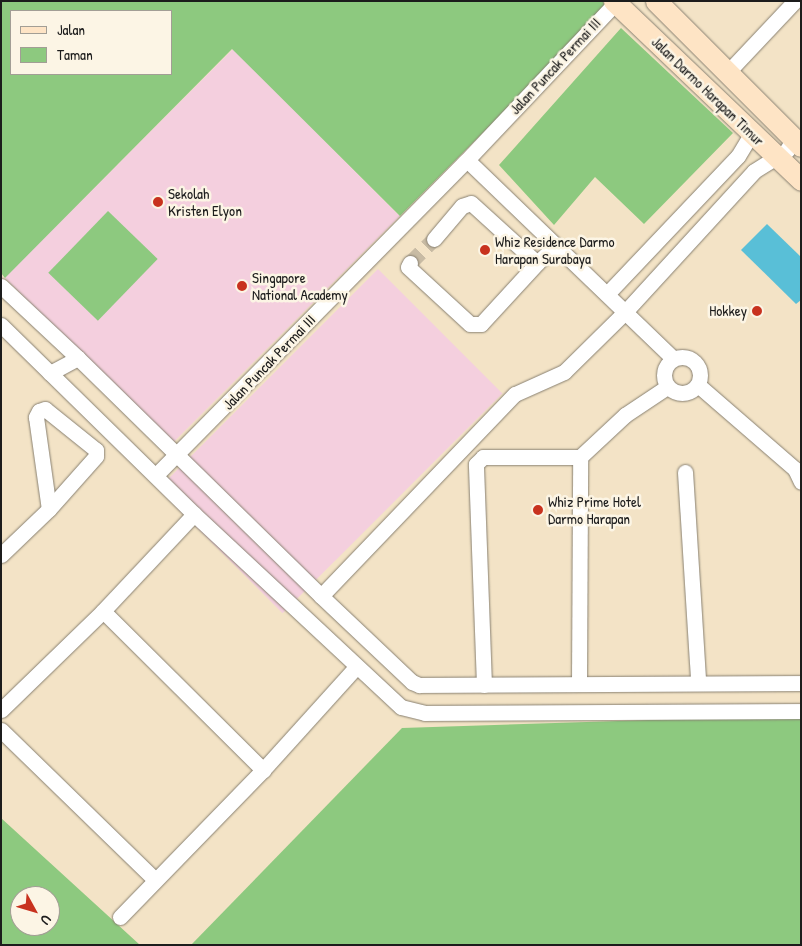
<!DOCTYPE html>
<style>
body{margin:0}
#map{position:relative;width:802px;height:946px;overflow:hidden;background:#f3e3c6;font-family:"Patrick Hand",sans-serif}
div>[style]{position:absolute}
.built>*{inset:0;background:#f4cfde;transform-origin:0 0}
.green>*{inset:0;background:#8dc97f;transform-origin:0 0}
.water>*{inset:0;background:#59bfd7}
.minor-tunnel>*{height:15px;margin-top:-7.5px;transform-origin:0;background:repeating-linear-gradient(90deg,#c8bba4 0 15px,transparent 0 23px)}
.roads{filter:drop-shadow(0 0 1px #888071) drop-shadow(0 0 1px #888071)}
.minor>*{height:15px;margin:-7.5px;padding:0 7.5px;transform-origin:7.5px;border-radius:7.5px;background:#fff}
.minor>.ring{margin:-7.5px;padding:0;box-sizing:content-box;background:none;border:15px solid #fff;border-radius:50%}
.secondary>*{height:21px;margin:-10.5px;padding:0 10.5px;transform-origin:10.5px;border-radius:10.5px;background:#fee4c5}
.dots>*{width:14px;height:14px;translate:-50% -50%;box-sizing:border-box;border:2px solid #fcf5e5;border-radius:50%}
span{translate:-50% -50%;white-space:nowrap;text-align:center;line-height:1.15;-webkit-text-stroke:5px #fcf5e5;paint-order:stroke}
.street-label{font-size:15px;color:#1c1c1c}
.poi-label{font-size:15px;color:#1c1c1c}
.left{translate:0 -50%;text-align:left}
.right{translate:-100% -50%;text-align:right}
.frame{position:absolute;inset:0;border:2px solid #1c1c1c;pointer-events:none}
.legend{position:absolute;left:10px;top:10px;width:162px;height:65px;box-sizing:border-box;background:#fcf5e5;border:1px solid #a29e95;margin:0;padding:6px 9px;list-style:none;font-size:15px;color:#1c1c1c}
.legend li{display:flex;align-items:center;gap:10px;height:25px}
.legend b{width:25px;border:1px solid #a29e95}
.north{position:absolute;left:10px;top:886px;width:50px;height:50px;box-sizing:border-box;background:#fcf5e5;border:1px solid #a29e95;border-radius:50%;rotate:129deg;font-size:14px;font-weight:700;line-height:20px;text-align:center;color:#1c1c1c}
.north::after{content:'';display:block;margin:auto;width:18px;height:22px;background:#c8321e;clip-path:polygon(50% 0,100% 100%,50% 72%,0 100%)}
</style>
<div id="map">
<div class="built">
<i style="left:233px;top:49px;width:236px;height:323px;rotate:45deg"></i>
<i style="left:378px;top:269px;width:176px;height:311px;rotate:45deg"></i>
</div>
<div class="green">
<i style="clip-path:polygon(evenodd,1px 1px,602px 1px,608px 7px,400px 216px,232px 49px,5px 278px,1px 273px,1px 1px,11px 11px,171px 11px,171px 74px,11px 74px,11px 11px)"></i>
<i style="clip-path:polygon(621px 28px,733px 133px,644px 224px,595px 177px,554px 225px,499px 165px)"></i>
<i style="left:108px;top:211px;width:69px;height:86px;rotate:44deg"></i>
<i style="clip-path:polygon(712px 718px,801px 719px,801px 945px,191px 945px,402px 728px)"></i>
<i style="clip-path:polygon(evenodd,1px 818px,140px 945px,1px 945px,1px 818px,20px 896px,50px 896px,50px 926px,20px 926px,20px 896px)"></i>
</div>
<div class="water">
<i style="clip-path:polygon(767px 224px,801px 257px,801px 300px,796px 304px,741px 250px)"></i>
</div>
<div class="minor-tunnel">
<i style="left:410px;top:263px;width:34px;rotate:-45deg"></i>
</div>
<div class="roads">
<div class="minor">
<i style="left:728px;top:72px;width:98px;rotate:-46.7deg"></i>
<i style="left:467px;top:160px;width:286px;rotate:43.9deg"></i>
<i style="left:434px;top:239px;width:43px;rotate:-49.7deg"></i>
<i style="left:462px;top:206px;width:9px;rotate:-18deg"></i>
<i style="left:471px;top:203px;width:89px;rotate:42.3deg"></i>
<i style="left:537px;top:263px;width:26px;rotate:-43deg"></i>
<i style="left:410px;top:263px;width:4px;rotate:117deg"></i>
<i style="left:408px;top:267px;width:84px;rotate:42.6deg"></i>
<i style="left:470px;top:324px;width:11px"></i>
<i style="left:481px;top:324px;width:83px;rotate:-47.4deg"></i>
<i style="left:1px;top:286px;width:105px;rotate:43.1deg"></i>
<i style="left:78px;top:358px;width:32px;rotate:152deg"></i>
<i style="left:607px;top:294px;width:190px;rotate:-46.5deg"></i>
<i style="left:738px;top:156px;width:27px;rotate:-59deg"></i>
<i style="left:1px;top:325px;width:270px;rotate:44.4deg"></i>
<i style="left:194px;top:514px;width:283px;rotate:43deg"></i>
<i style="left:401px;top:707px;width:25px;rotate:14deg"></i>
<i style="left:425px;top:713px;width:376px;rotate:-0.3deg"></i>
<i class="ring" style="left:664px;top:357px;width:21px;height:21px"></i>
<i style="left:78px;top:358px;width:340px;rotate:44.4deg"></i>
<i style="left:321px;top:596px;width:125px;rotate:43.4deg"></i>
<i style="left:412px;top:682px;width:8px;rotate:23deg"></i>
<i style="left:419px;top:685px;width:382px;rotate:-0.3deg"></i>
<i style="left:698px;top:385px;width:128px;rotate:40.9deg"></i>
<i style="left:795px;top:469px;width:14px;rotate:65deg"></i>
<i style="left:685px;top:472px;width:209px;rotate:86.4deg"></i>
<i style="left:156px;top:475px;width:440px;rotate:-45.4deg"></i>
<i style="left:465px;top:162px;width:221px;rotate:-46.6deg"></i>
<i style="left:1px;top:555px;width:66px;rotate:-43.8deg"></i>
<i style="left:49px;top:509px;width:71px;rotate:-48.4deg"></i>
<i style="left:96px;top:456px;width:6px;rotate:-90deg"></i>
<i style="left:96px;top:450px;width:65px;rotate:-141.2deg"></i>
<i style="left:45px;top:409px;width:6px;rotate:162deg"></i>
<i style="left:39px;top:411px;width:7px;rotate:117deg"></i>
<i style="left:36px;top:417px;width:93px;rotate:82deg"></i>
<i style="left:321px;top:596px;width:280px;rotate:-46.2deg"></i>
<i style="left:515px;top:394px;width:54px;rotate:-24.2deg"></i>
<i style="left:564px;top:372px;width:86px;rotate:-44.5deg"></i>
<i style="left:625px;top:312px;width:191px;rotate:-47.5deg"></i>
<i style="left:754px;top:171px;width:39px;rotate:-32deg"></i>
<i style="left:787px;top:150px;width:13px;rotate:-61deg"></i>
<i style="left:103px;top:611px;width:226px;rotate:44.8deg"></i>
<i style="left:579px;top:684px;width:227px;rotate:-89.7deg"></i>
<i style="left:580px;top:457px;width:62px;rotate:-43deg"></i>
<i style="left:625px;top:415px;width:50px;rotate:-33.7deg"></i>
<i style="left:484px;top:685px;width:221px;rotate:-92.1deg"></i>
<i style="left:476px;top:464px;width:10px;rotate:-45deg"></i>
<i style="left:483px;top:457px;width:97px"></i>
<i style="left:1px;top:710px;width:142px;rotate:-44.1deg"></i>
<i style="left:103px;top:611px;width:133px;rotate:-46.8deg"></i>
<i style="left:1px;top:730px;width:215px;rotate:44.2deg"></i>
<i style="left:120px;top:917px;width:205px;rotate:-45.8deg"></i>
<i style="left:263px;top:770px;width:139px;rotate:-47.9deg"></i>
</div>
<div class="secondary">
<i style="left:614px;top:1px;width:259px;rotate:43.7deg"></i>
<i style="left:656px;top:1px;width:205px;rotate:45deg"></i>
</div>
</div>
<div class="dots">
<i style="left:158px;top:202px;background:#c8321e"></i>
<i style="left:485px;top:250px;background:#c8321e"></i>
<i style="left:242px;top:286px;background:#c8321e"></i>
<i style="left:757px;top:311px;background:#c8321e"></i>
<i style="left:538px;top:510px;background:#c8321e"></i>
</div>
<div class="street-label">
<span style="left:555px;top:66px;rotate:-47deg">Jalan Puncak Permai III</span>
<span style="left:708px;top:91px;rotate:44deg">Jalan Darmo Harapan Timur</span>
<span style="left:269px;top:362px;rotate:-46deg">Jalan Puncak Permai III</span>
</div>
<div class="poi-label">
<span class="left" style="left:168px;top:202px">Sekolah<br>Kristen Elyon</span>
<span class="left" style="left:495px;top:250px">Whiz Residence Darmo<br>Harapan Surabaya</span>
<span class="left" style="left:252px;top:286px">Singapore<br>National Academy</span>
<span class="right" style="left:747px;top:311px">Hokkey</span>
<span class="left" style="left:548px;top:510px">Whiz Prime Hotel<br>Darmo Harapan</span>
</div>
<div class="frame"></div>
<ul class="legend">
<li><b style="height:6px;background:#fee4c5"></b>Jalan</li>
<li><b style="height:14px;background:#8dc97f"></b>Taman</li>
</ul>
<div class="north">U</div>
</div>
